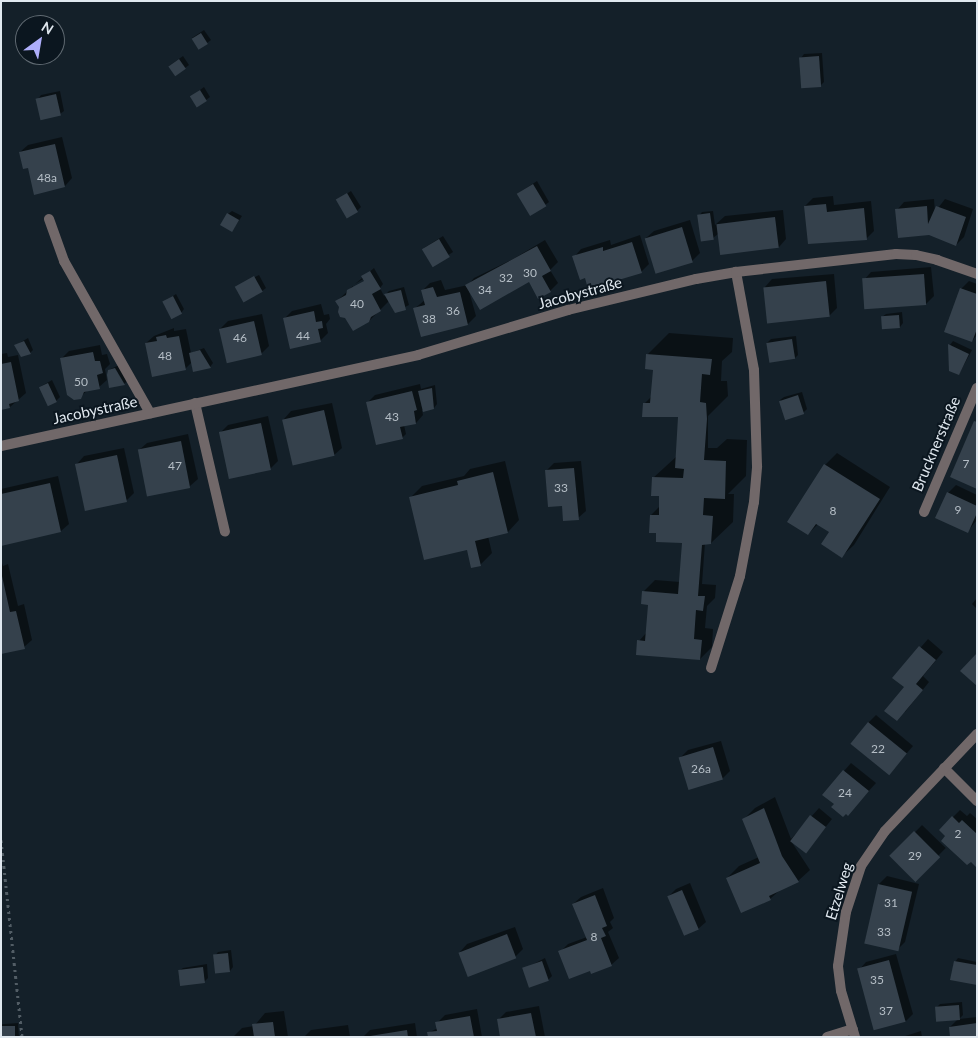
<!DOCTYPE html>
<meta charset="utf-8">
<style>
body{margin:0}
#map{position:relative;width:978px;height:1038px;overflow:hidden;background:#142029;font-family:Lato,sans-serif}
div>[style]{position:absolute}
.shadow>*{inset:0;background:#0007;transform-origin:0 0}
.building>*{inset:0;background:#35414c;transform-origin:0 0}
.path>*{height:3px;margin-top:-1.5px;transform-origin:0;background:repeating-linear-gradient(90deg,#525d65 0 2.5px,transparent 0 6.5px)}
.service>*{height:10px;margin:-5px;padding:0 5px;transform-origin:5px;border-radius:5px;background:#716869}
.minor>*{height:10px;margin:-5px;padding:0 5px;transform-origin:5px;border-radius:5px;background:#716869}
.tertiary>*{height:10px;margin:-5px;padding:0 5px;transform-origin:5px;border-radius:5px;background:#716869}
span{translate:-50% -50%;white-space:nowrap;text-align:center;line-height:1.15;-webkit-text-stroke:4px #0b161f;paint-order:stroke}
.number-label{font-size:12px;color:#b5bec6}
.number-label span{-webkit-text-stroke-width:0}
.street-label{font-size:15px;color:#e0e8ef}
.frame{position:absolute;inset:0;border:2px solid #e0e8ef;pointer-events:none}
.north{position:absolute;left:15px;top:15px;width:50px;height:50px;box-sizing:border-box;background:#0b161f;border:1px solid #606a72;border-radius:50%;rotate:32deg;font-size:14px;font-weight:700;line-height:20px;text-align:center;color:#e0e8ef}
.north::after{content:'';display:block;margin:auto;width:18px;height:22px;background:#aeaefa;clip-path:polygon(50% 0,100% 100%,50% 72%,0 100%)}
</style>
<div id="map">
<div class="shadow">
<i style="clip-path:polygon(204px 30px,211px 40px,207px 43px,192px 38px)"></i>
<i style="clip-path:polygon(822px 53px,824px 82px,821px 85px,801px 58px,804px 54px)"></i>
<i style="clip-path:polygon(183px 56px,189px 65px,185px 68px,169px 66px)"></i>
<i style="clip-path:polygon(204px 87px,210px 97px,198px 106px,192px 96px)"></i>
<i style="clip-path:polygon(60px 91px,64px 111px,60px 114px,38px 99px,41px 95px)"></i>
<i style="clip-path:polygon(62px 137px,72px 178px,65px 186px,29px 166px,20px 152px,28px 145px)"></i>
<i style="clip-path:polygon(537px 181px,549px 202px,545px 205px,517px 194px)"></i>
<i style="clip-path:polygon(351px 191px,361px 207px,357px 211px,337px 200px)"></i>
<i style="clip-path:polygon(833px 196px,834px 205px,871px 201px,874px 231px,866px 239px,805px 206px,813px 198px)"></i>
<i style="clip-path:polygon(934px 199px,935px 212px,945px 199px,973px 209px,964px 237px,956px 245px,897px 210px,904px 202px)"></i>
<i style="clip-path:polygon(783px 210px,786px 239px,779px 247px,718px 234px,713px 238px,699px 216px,702px 212px,713px 211px,715px 225px,725px 216px)"></i>
<i style="clip-path:polygon(232px 211px,242px 216px,232px 231px,228px 214px)"></i>
<i style="clip-path:polygon(690px 220px,700px 253px,692px 261px,646px 238px,654px 231px)"></i>
<i style="clip-path:polygon(640px 235px,649px 264px,641px 272px,586px 277px,574px 257px,581px 249px,610px 240px,611px 245px)"></i>
<i style="left:443px;top:236px;width:19px;height:23px;rotate:58deg"></i>
<i style="clip-path:polygon(545px 240px,558px 262px,550px 270px,558px 283px,550px 291px,529px 280px,469px 291px,476px 316px,468px 324px,422px 335px,414px 309px,425px 300px,422px 291px,430px 283px,441px 280px,445px 290px,468px 285px,474px 278px,513px 259px)"></i>
<i style="clip-path:polygon(931px 267px,934px 296px,926px 304px,864px 280px,871px 272px)"></i>
<i style="clip-path:polygon(374px 268px,383px 284px,380px 288px,384px 296px,389px 291px,404px 287px,409px 305px,395px 312px,389px 301px,369px 321px,340px 307px,337px 301px,353px 286px,353px 288px,370px 278px,368px 276px,355px 284px)"></i>
<i style="clip-path:polygon(834px 274px,837px 308px,829px 316px,765px 287px,772px 279px)"></i>
<i style="clip-path:polygon(259px 275px,266px 288px,262px 291px,236px 287px)"></i>
<i style="clip-path:polygon(969px 281px,977px 284px,977px 335px,972px 341px,961px 289px)"></i>
<i style="clip-path:polygon(176px 294px,184px 309px,181px 313px,164px 302px)"></i>
<i style="clip-path:polygon(321px 304px,324px 315px,329px 314px,330px 319px,326px 324px,328px 333px,320px 341px,284px 319px,292px 311px)"></i>
<i style="clip-path:polygon(902px 312px,903px 323px,900px 327px,882px 317px,886px 314px)"></i>
<i style="clip-path:polygon(262px 314px,269px 346px,262px 353px,220px 329px,228px 321px)"></i>
<i style="clip-path:polygon(174px 328px,174px 331px,186px 329px,191px 353px,204px 348px,213px 363px,210px 367px,192px 362px,185px 369px,146px 343px,154px 336px)"></i>
<i style="clip-path:polygon(669px 333px,733px 338px,732px 352px,722px 361px,721px 381px,727px 381px,728px 396px,708px 416px,708px 448px,717px 448px,727px 439px,747px 440px,746px 476px,728px 494px,734px 494px,733px 522px,711px 543px,705px 543px,702px 584px,716px 585px,715px 598px,707px 606px,705px 628px,713px 629px,712px 647px,700px 659px,639px 641px,647px 632px,649px 604px,644px 591px,655px 580px,680px 582px,685px 542px,658px 531px,651px 515px,660px 506px,661px 495px,653px 478px,677px 456px,679px 417px,644px 404px,652px 396px,654px 369px,647px 355px)"></i>
<i style="clip-path:polygon(796px 336px,798px 355px,795px 358px,767px 343px,771px 339px)"></i>
<i style="clip-path:polygon(28px 338px,33px 350px,30px 353px,16px 345px)"></i>
<i style="clip-path:polygon(953px 341px,972px 350px,959px 374px,951px 370px,950px 345px)"></i>
<i style="clip-path:polygon(100px 345px,102px 355px,107px 354px,110px 364px,105px 369px,107px 380px,99px 387px,88px 390px,80px 397px,61px 359px,69px 351px)"></i>
<i style="clip-path:polygon(7px 353px,8px 357px,18px 355px,26px 393px,10px 407px,1px 409px,1px 354px)"></i>
<i style="clip-path:polygon(119px 365px,127px 381px,124px 384px,109px 370px)"></i>
<i style="clip-path:polygon(52px 380px,60px 397px,56px 401px,40px 387px)"></i>
<i style="clip-path:polygon(420px 384px,421px 389px,435px 385px,437px 404px,434px 408px,422px 410px,423px 415px,416px 423px,404px 425px,406px 434px,402px 438px,368px 402px,375px 395px)"></i>
<i style="clip-path:polygon(802px 392px,807px 409px,803px 413px,780px 400px,784px 397px)"></i>
<i style="clip-path:polygon(332px 403px,342px 448px,334px 455px,284px 419px,291px 411px)"></i>
<i style="clip-path:polygon(268px 416px,278px 461px,270px 469px,220px 433px,228px 425px)"></i>
<i style="clip-path:polygon(188px 434px,198px 479px,190px 486px,149px 495px,139px 450px,147px 443px)"></i>
<i style="clip-path:polygon(124px 448px,134px 493px,127px 500px,77px 464px,84px 456px)"></i>
<i style="clip-path:polygon(837px 453px,890px 487px,854px 545px,842px 556px,831px 532px,818px 524px,808px 534px,825px 465px)"></i>
<i style="clip-path:polygon(505px 461px,519px 520px,508px 532px,488px 536px,492px 553px,480px 565px,468px 548px,410px 498px,422px 486px,464px 476px,470px 469px)"></i>
<i style="clip-path:polygon(581px 461px,586px 511px,578px 518px,563px 504px,546px 471px,554px 463px)"></i>
<i style="clip-path:polygon(58px 476px,69px 524px,61px 531px,1px 545px,1px 489px)"></i>
<i style="clip-path:polygon(956px 485px,977px 495px,977px 520px,967px 532px,948px 493px)"></i>
<i style="clip-path:polygon(1px 560px,3px 566px,8px 564px,18px 606px,24px 604px,32px 640px,24px 647px,1px 653px)"></i>
<i style="clip-path:polygon(977px 598px,977px 609px,972px 604px)"></i>
<i style="clip-path:polygon(928px 639px,943px 652px,923px 676px,929px 682px,905px 712px,906px 687px,894px 678px)"></i>
<i style="clip-path:polygon(876px 715px,913px 746px,889px 774px,868px 723px)"></i>
<i style="clip-path:polygon(721px 741px,730px 771px,722px 779px,680px 758px,688px 750px)"></i>
<i style="clip-path:polygon(851px 763px,876px 783px,848px 814px,844px 771px)"></i>
<i style="clip-path:polygon(775px 797px,791px 839px,819px 808px,832px 819px,812px 844px,791px 841px,810px 870px,798px 881px,780px 890px,770px 899px,727px 878px,739px 866px,759px 857px,744px 819px,755px 808px)"></i>
<i style="clip-path:polygon(960px 810px,967px 816px,970px 813px,977px 819px,977px 866px,947px 836px,953px 817px)"></i>
<i style="left:922px;top:825px;width:33px;height:43px;rotate:44deg"></i>
<i style="clip-path:polygon(887px 876px,919px 884px,905px 942px,897px 950px,865px 942px,879px 884px)"></i>
<i style="clip-path:polygon(690px 883px,706px 922px,698px 929px,668px 897px,676px 889px)"></i>
<i style="clip-path:polygon(603px 888px,614px 918px,610px 922px,613px 928px,608px 932px,619px 958px,611px 965px,591px 969px,560px 952px,568px 944px,587px 937px,573px 904px,581px 897px)"></i>
<i style="clip-path:polygon(515px 927px,523px 949px,515px 957px,460px 952px,467px 944px)"></i>
<i style="clip-path:polygon(231px 950px,233px 967px,230px 971px,215px 956px,218px 952px)"></i>
<i style="clip-path:polygon(896px 954px,913px 1014px,906px 1021px,859px 970px,866px 962px)"></i>
<i style="clip-path:polygon(545px 958px,552px 976px,548px 980px,524px 969px)"></i>
<i style="clip-path:polygon(958px 958px,977px 962px,977px 984px,955px 962px)"></i>
<i style="clip-path:polygon(207px 964px,208px 978px,205px 981px,179px 971px,183px 968px)"></i>
<i style="clip-path:polygon(962px 1002px,963px 1015px,959px 1019px,977px 1017px,977px 1037px,950px 1027px,958px 1019px,937px 1007px,940px 1004px)"></i>
<i style="clip-path:polygon(539px 1006px,545px 1037px,502px 1037px,498px 1020px,506px 1012px)"></i>
<i style="clip-path:polygon(477px 1009px,482px 1037px,429px 1037px,428px 1033px,438px 1028px,437px 1023px,445px 1015px)"></i>
<i style="clip-path:polygon(284px 1011px,288px 1037px,233px 1037px,242px 1028px,254px 1026px,265px 1013px)"></i>
<i style="left:18px;top:1023px;width:14px;height:17px;rotate:86deg"></i>
<i style="clip-path:polygon(415px 1023px,417px 1037px,363px 1037px,370px 1030px)"></i>
<i style="clip-path:polygon(348px 1025px,350px 1037px,304px 1037px,311px 1030px)"></i>
<i style="clip-path:polygon(921px 1031px,922px 1037px,902px 1037px)"></i>
</div>
<div class="building">
<i style="left:201px;top:33px;width:13px;height:11px;rotate:58deg"></i>
<i style="left:819px;top:56px;width:31px;height:20px;rotate:86deg"></i>
<i style="left:179px;top:59px;width:12px;height:13px;rotate:55deg"></i>
<i style="left:200px;top:90px;width:13px;height:12px;rotate:58deg"></i>
<i style="left:56px;top:94px;width:22px;height:21px;rotate:77deg"></i>
<i style="clip-path:polygon(55px 144px,65px 187px,34px 195px,28px 168px,23px 169px,19px 152px)"></i>
<i style="left:533px;top:184px;width:26px;height:19px;rotate:59deg"></i>
<i style="left:347px;top:193px;width:22px;height:13px;rotate:60deg"></i>
<i style="clip-path:polygon(826px 204px,827px 212px,864px 208px,867px 240px,808px 244px,804px 206px)"></i>
<i style="clip-path:polygon(927px 206px,928px 224px,936px 206px,966px 217px,956px 246px,929px 235px,898px 238px,895px 209px)"></i>
<i style="left:227px;top:213px;width:14px;height:14px;rotate:30deg"></i>
<i style="left:710px;top:213px;width:27px;height:13px;rotate:82deg"></i>
<i style="left:775px;top:217px;width:31px;height:59px;rotate:83deg"></i>
<i style="left:682px;top:227px;width:37px;height:39px;rotate:73deg"></i>
<i style="left:439px;top:239px;width:21px;height:20px;rotate:59deg"></i>
<i style="clip-path:polygon(632px 242px,642px 273px,588px 289px,585px 278px,580px 280px,572px 256px,603px 247px,603px 251px)"></i>
<i style="clip-path:polygon(537px 246px,551px 271px,542px 276px,551px 292px,538px 299px,529px 282px,480px 310px,465px 285px)"></i>
<i style="clip-path:polygon(370px 271px,381px 289px,372px 294px,381px 311px,371px 317px,369px 322px,353px 331px,345px 318px,340px 317px,338px 312px,339px 307px,335px 301px,346px 295px,347px 290px,364px 281px,361px 276px)"></i>
<i style="left:924px;top:274px;width:31px;height:62px;rotate:86deg"></i>
<i style="left:254px;top:276px;width:18px;height:22px;rotate:61deg"></i>
<i style="left:826px;top:281px;width:36px;height:63px;rotate:84deg"></i>
<i style="clip-path:polygon(433px 287px,437px 297px,460px 292px,468px 325px,421px 337px,413px 308px,425px 305px,421px 290px)"></i>
<i style="clip-path:polygon(960px 288px,977px 294px,977px 329px,972px 342px,944px 332px)"></i>
<i style="clip-path:polygon(401px 290px,406px 310px,395px 313px,384px 294px)"></i>
<i style="left:173px;top:296px;width:20px;height:12px;rotate:63deg"></i>
<i style="clip-path:polygon(314px 311px,316px 322px,322px 321px,323px 328px,318px 329px,321px 342px,290px 349px,283px 318px)"></i>
<i style="left:899px;top:315px;width:13px;height:18px;rotate:86deg"></i>
<i style="left:254px;top:321px;width:35px;height:36px;rotate:77deg"></i>
<i style="clip-path:polygon(166px 335px,167px 338px,179px 336px,186px 370px,152px 377px,145px 343px,157px 341px,156px 337px)"></i>
<i style="left:792px;top:339px;width:20px;height:26px;rotate:81deg"></i>
<i style="clip-path:polygon(24px 341px,31px 354px,21px 357px,14px 345px)"></i>
<i style="clip-path:polygon(948px 344px,969px 354px,959px 375px,949px 371px)"></i>
<i style="clip-path:polygon(200px 350px,211px 368px,193px 372px,189px 353px)"></i>
<i style="clip-path:polygon(93px 352px,95px 361px,100px 361px,103px 373px,97px 375px,100px 389px,84px 392px,81px 399px,74px 400px,67px 395px,60px 358px)"></i>
<i style="clip-path:polygon(646px 354px,712px 359px,710px 375px,702px 374px,700px 402px,706px 403px,707px 419px,704px 460px,726px 461px,725px 499px,704px 498px,703px 515px,713px 516px,711px 544px,702px 545px,698px 596px,705px 596px,703px 611px,696px 610px,694px 639px,702px 640px,700px 660px,636px 655px,637px 640px,645px 641px,648px 605px,641px 604px,642px 591px,678px 594px,682px 543px,656px 542px,656px 533px,649px 533px,650px 515px,659px 515px,659px 496px,651px 496px,652px 477px,683px 478px,684px 469px,675px 468px,678px 417px,642px 417px,643px 403px,650px 403px,653px 370px,645px 369px)"></i>
<i style="clip-path:polygon(11px 362px,19px 401px,9px 404px,10px 408px,1px 410px,1px 364px)"></i>
<i style="clip-path:polygon(115px 368px,125px 385px,109px 388px,107px 375px,108px 370px)"></i>
<i style="left:48px;top:383px;width:21px;height:10px;rotate:65deg"></i>
<i style="clip-path:polygon(432px 388px,434px 409px,423px 412px,418px 391px)"></i>
<i style="clip-path:polygon(412px 391px,417px 410px,414px 411px,416px 424px,400px 427px,403px 439px,376px 445px,366px 402px)"></i>
<i style="left:798px;top:395px;width:20px;height:20px;rotate:72deg"></i>
<i style="left:324px;top:410px;width:47px;height:43px;rotate:77deg"></i>
<i style="clip-path:polygon(974px 421px,977px 422px,977px 489px,950px 477px)"></i>
<i style="left:261px;top:423px;width:48px;height:43px;rotate:78deg"></i>
<i style="left:181px;top:441px;width:48px;height:44px;rotate:79deg"></i>
<i style="left:117px;top:455px;width:48px;height:43px;rotate:78deg"></i>
<i style="clip-path:polygon(824px 464px,880px 499px,842px 558px,821px 544px,829px 532px,816px 524px,808px 535px,787px 522px)"></i>
<i style="clip-path:polygon(574px 468px,579px 520px,563px 521px,562px 506px,548px 507px,545px 470px)"></i>
<i style="clip-path:polygon(493px 472px,508px 533px,475px 541px,481px 566px,471px 568px,467px 550px,424px 560px,409px 497px,458px 485px,457px 481px)"></i>
<i style="clip-path:polygon(50px 483px,61px 532px,1px 546px,1px 494px)"></i>
<i style="clip-path:polygon(947px 492px,977px 506px,977px 513px,968px 533px,935px 518px)"></i>
<i style="clip-path:polygon(2px 576px,10px 612px,16px 611px,25px 649px,1px 654px)"></i>
<i style="clip-path:polygon(919px 646px,936px 660px,916px 684px,923px 690px,897px 721px,884px 711px,904px 687px,892px 678px)"></i>
<i style="clip-path:polygon(977px 653px,977px 686px,960px 671px)"></i>
<i style="left:868px;top:722px;width:50px;height:28px;rotate:39deg"></i>
<i style="left:713px;top:747px;width:34px;height:36px;rotate:73deg"></i>
<i style="clip-path:polygon(843px 770px,869px 791px,848px 816px,846px 814px,843px 817px,831px 807px,834px 804px,822px 795px)"></i>
<i style="clip-path:polygon(764px 808px,782px 856px,799px 882px,769px 896px,771px 900px,741px 913px,726px 878px,760px 863px,742px 819px)"></i>
<i style="left:810px;top:815px;width:20px;height:33px;rotate:37deg"></i>
<i style="clip-path:polygon(952px 816px,959px 823px,962px 820px,977px 834px,977px 868px,971px 862px,967px 865px,941px 841px,945px 836px,939px 830px)"></i>
<i style="left:914px;top:831px;width:37px;height:35px;rotate:45deg"></i>
<i style="left:878px;top:884px;width:35px;height:61px;rotate:13deg"></i>
<i style="left:682px;top:890px;width:43px;height:16px;rotate:67deg"></i>
<i style="clip-path:polygon(595px 895px,607px 926px,602px 928px,606px 936px,601px 938px,612px 966px,591px 974px,590px 971px,569px 979px,558px 951px,587px 940px,572px 904px)"></i>
<i style="left:507px;top:934px;width:26px;height:52px;rotate:69deg"></i>
<i style="left:228px;top:953px;width:19px;height:15px;rotate:84deg"></i>
<i style="left:889px;top:960px;width:64px;height:33px;rotate:75deg"></i>
<i style="left:542px;top:961px;width:21px;height:21px;rotate:71deg"></i>
<i style="clip-path:polygon(954px 961px,977px 965px,977px 985px,950px 980px)"></i>
<i style="left:203px;top:967px;width:16px;height:25px;rotate:83deg"></i>
<i style="left:959px;top:1005px;width:15px;height:24px;rotate:86deg"></i>
<i style="clip-path:polygon(531px 1013px,536px 1037px,500px 1037px,497px 1019px)"></i>
<i style="clip-path:polygon(470px 1016px,474px 1037px,428px 1037px,427px 1032px,437px 1031px,435px 1022px)"></i>
<i style="clip-path:polygon(273px 1022px,275px 1037px,254px 1037px,252px 1024px)"></i>
<i style="clip-path:polygon(977px 1023px,977px 1037px,950px 1037px,949px 1027px)"></i>
<i style="left:1px;top:1026px;width:14px;height:11px"></i>
<i style="clip-path:polygon(407px 1030px,408px 1037px,370px 1037px,370px 1036px)"></i>
</div>
<div class="path">
<i style="left:1px;top:840px;width:198px;rotate:83.9deg"></i>
</div>
<div class="service">
<i style="left:49px;top:219px;width:45px;rotate:70.3deg"></i>
<i style="left:64px;top:261px;width:175px;rotate:60.5deg"></i>
<i style="left:195px;top:403px;width:132px;rotate:76.9deg"></i>
<i style="left:711px;top:668px;width:96px;rotate:-72.5deg"></i>
<i style="left:740px;top:576px;width:75px;rotate:-79.3deg"></i>
<i style="left:754px;top:502px;width:36px;rotate:-85deg"></i>
<i style="left:757px;top:466px;width:96px;rotate:-91.8deg"></i>
<i style="left:754px;top:370px;width:100px;rotate:-100.4deg"></i>
</div>
<div class="minor">
<i style="left:1px;top:446px;width:427px;rotate:-12.3deg"></i>
<i style="left:418px;top:355px;width:157px;rotate:-16.7deg"></i>
<i style="left:568px;top:310px;width:132px;rotate:-13.6deg"></i>
<i style="left:696px;top:279px;width:41px;rotate:-9.9deg"></i>
<i style="left:736px;top:272px;width:161px;rotate:-6.4deg"></i>
<i style="left:896px;top:254px;width:20px;rotate:3deg"></i>
<i style="left:916px;top:255px;width:22px;rotate:13deg"></i>
<i style="left:937px;top:260px;width:42px;rotate:19.3deg"></i>
<i style="left:924px;top:512px;width:135px;rotate:-66.9deg"></i>
<i style="left:944px;top:768px;width:47px;rotate:45deg"></i>
<i style="left:827px;top:1037px;width:27px;rotate:-17deg"></i>
</div>
<div class="tertiary">
<i style="left:855px;top:1037px;width:48px;rotate:-106.9deg"></i>
<i style="left:841px;top:991px;width:25px;rotate:-97deg"></i>
<i style="left:838px;top:966px;width:55px;rotate:-81.6deg"></i>
<i style="left:846px;top:912px;width:48px;rotate:-71.9deg"></i>
<i style="left:861px;top:866px;width:42px;rotate:-55.6deg"></i>
<i style="left:885px;top:831px;width:134px;rotate:-46.5deg"></i>
</div>
<div class="number-label">
<span style="left:47px;top:178px">48a</span>
<span style="left:530px;top:273px">30</span>
<span style="left:506px;top:278px">32</span>
<span style="left:485px;top:290px">34</span>
<span style="left:357px;top:304px">40</span>
<span style="left:453px;top:311px">36</span>
<span style="left:429px;top:319px">38</span>
<span style="left:303px;top:336px">44</span>
<span style="left:240px;top:338px">46</span>
<span style="left:165px;top:356px">48</span>
<span style="left:81px;top:382px">50</span>
<span style="left:392px;top:417px">43</span>
<span style="left:966px;top:464px">7</span>
<span style="left:175px;top:466px">47</span>
<span style="left:561px;top:488px">33</span>
<span style="left:958px;top:510px">9</span>
<span style="left:833px;top:511px">8</span>
<span style="left:878px;top:749px">22</span>
<span style="left:701px;top:769px">26a</span>
<span style="left:845px;top:793px">24</span>
<span style="left:958px;top:834px">2</span>
<span style="left:915px;top:856px">29</span>
<span style="left:891px;top:903px">31</span>
<span style="left:884px;top:932px">33</span>
<span style="left:594px;top:937px">8</span>
<span style="left:877px;top:980px">35</span>
<span style="left:886px;top:1011px">37</span>
</div>
<div class="street-label">
<span style="left:580px;top:293px;rotate:-15deg">Jacobystraße</span>
<span style="left:95px;top:410px;rotate:-12deg">Jacobystraße</span>
<span style="left:936px;top:444px;rotate:-67deg">Brucknerstraße</span>
<span style="left:839px;top:891px;rotate:-73deg">Etzelweg</span>
</div>
<div class="frame"></div>
<div class="north">N</div>
</div>
